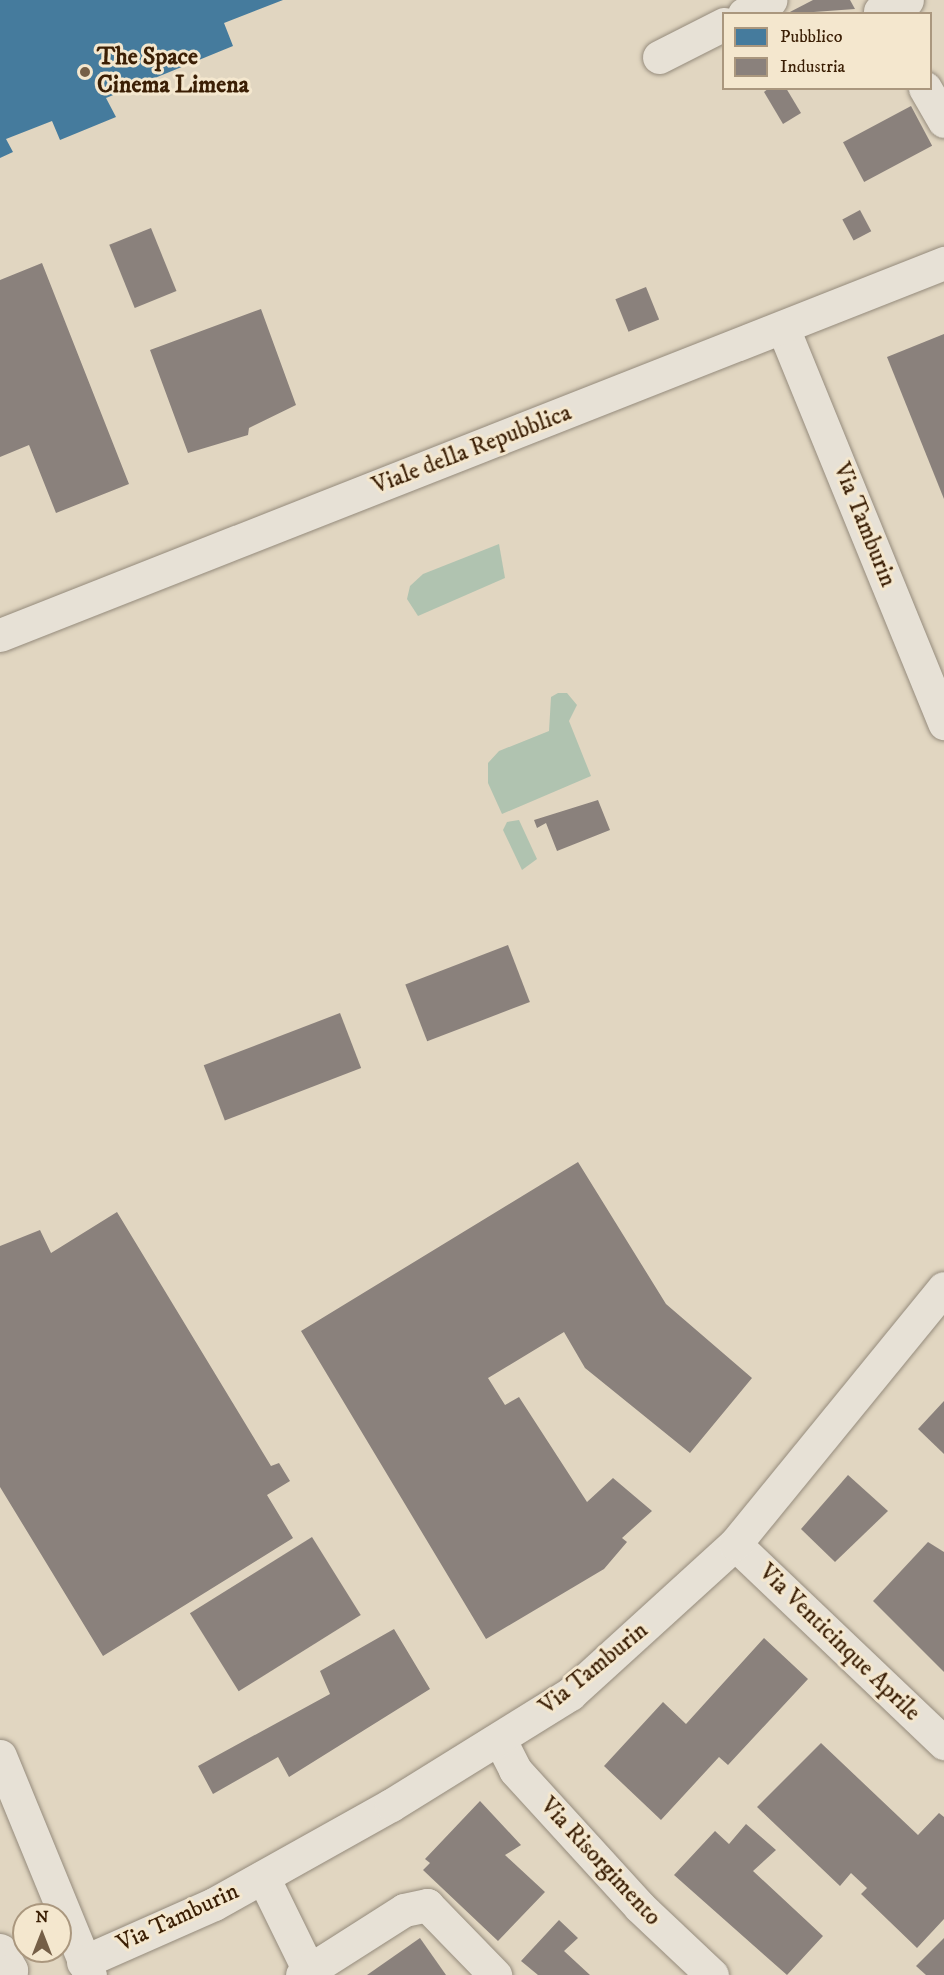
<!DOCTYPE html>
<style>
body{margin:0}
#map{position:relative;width:944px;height:1975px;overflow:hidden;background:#e1d6c1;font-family:"IM FELL DW Pica",serif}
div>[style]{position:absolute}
.water>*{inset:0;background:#b0c3b0}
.public>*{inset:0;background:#457b9d}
.industry>*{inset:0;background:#8a817c;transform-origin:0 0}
.roads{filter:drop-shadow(0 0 2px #958b7c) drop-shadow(0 0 2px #958b7c)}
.minor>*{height:33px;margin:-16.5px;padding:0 16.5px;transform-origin:16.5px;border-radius:16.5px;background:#e7e1d6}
.dots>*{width:16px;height:16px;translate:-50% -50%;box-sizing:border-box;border:3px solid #f4e7ce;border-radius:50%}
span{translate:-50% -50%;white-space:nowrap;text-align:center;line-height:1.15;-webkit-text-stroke:6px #f4e7ce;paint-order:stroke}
.poi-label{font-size:24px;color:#3b1f05;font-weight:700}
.left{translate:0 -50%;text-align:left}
.street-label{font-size:24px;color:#3b1f05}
.legend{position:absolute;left:722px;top:12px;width:210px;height:78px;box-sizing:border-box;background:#f4e7ce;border:2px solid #aa977e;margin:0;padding:8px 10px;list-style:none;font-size:18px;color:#3b1f05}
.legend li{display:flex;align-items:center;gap:12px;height:30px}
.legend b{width:30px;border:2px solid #aa977e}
.north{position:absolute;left:12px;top:1903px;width:60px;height:60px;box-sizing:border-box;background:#f4e7ce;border:2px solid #aa977e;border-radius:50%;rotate:0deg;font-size:16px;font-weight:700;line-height:24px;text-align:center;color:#3b1f05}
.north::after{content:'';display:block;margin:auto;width:21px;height:27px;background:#755f47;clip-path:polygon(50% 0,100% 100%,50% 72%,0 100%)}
</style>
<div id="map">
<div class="water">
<i style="clip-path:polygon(499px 544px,505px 578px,418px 616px,407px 599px,410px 586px,423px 574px)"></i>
<i style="clip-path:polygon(558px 693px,567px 693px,577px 705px,569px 721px,591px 776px,502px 814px,488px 783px,488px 763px,499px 751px,549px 731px,551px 697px)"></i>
<i style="clip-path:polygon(519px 820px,537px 859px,522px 870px,503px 830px,507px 822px)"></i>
</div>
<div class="public">
<i style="clip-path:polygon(0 0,283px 0,224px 23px,233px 46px,106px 98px,116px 117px,60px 140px,52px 121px,6px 139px,13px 152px,0 158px)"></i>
</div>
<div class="industry">
<i style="clip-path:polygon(813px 0,850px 0,855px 9px,786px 14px)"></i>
<i style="clip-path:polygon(769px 88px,786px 88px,801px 113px,783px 124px,764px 92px)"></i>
<i style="left:911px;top:106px;width:45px;height:77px;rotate:62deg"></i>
<i style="left:860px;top:210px;width:24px;height:20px;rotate:62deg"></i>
<i style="left:151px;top:228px;width:68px;height:45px;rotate:68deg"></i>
<i style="clip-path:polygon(42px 263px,129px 484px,56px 513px,29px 445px,0 457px,0 280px)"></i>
<i style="left:646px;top:287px;width:35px;height:33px;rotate:68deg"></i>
<i style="clip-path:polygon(261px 309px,296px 405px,249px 428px,248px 435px,188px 453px,150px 350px)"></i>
<i style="clip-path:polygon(944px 334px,944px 499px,887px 357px)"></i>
<i style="clip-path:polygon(598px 800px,610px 830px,557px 851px,546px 823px,537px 828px,534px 820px)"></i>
<i style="left:508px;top:945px;width:61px;height:110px;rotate:69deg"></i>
<i style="left:340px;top:1013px;width:59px;height:146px;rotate:69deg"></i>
<i style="clip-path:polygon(578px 1162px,666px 1304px,752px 1378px,690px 1453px,585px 1368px,564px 1332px,488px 1378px,505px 1405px,519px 1397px,587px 1502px,613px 1478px,652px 1511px,622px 1538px,627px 1542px,604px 1569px,486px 1639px,301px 1331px)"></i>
<i style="clip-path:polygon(117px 1212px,271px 1466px,279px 1463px,290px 1481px,267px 1495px,293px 1538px,103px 1656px,0 1487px,0 1246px,40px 1230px,51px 1253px)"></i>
<i style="clip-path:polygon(944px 1401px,944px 1454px,918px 1429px)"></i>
<i style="clip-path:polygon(848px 1475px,888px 1511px,835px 1562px,801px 1529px)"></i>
<i style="left:312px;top:1537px;width:92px;height:144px;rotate:58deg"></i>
<i style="clip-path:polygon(928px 1542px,944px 1552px,944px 1672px,873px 1601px)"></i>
<i style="clip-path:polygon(394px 1629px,430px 1689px,289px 1777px,278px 1757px,213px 1794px,198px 1766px,330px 1694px,320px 1671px)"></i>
<i style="clip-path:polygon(764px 1638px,808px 1679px,728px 1765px,719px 1757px,661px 1820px,604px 1766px,663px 1702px,686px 1724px)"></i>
<i style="clip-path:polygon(821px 1743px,918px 1835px,939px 1813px,944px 1817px,944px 1919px,917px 1948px,861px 1894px,867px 1888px,851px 1873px,840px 1886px,757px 1807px)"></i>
<i style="clip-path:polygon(480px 1801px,521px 1845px,505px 1855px,545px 1892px,498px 1941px,423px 1870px,430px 1863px,425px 1859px)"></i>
<i style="clip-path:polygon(746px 1824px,776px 1850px,753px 1871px,823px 1936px,787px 1975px,674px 1875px,715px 1831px,729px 1844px)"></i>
<i style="clip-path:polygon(559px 1920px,578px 1938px,564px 1951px,590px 1975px,538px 1975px,521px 1961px)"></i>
<i style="clip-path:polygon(420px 1938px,446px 1975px,367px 1975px)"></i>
<i style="clip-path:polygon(944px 1938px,944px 1975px,926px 1975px,916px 1966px)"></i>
</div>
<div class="roads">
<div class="minor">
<i style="left:880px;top:11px;width:29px;rotate:-22deg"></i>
<i style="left:744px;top:14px;width:30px;rotate:-28deg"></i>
<i style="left:659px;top:57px;width:73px;rotate:-26.9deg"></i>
<i style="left:925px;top:88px;width:38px;rotate:60deg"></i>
<i style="left:783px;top:328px;width:427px;rotate:67.8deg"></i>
<i style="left:0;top:635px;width:1015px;rotate:-21.51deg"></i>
<i style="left:735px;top:1544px;width:289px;rotate:43.6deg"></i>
<i style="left:500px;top:1740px;width:34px;rotate:63deg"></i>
<i style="left:515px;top:1770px;width:185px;rotate:47.6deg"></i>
<i style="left:640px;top:1907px;width:99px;rotate:43.4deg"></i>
<i style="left:0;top:1756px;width:237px;rotate:67.7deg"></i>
<i style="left:263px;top:1877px;width:105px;rotate:63.9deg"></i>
<i style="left:0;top:1950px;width:23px;rotate:61deg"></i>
<i style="left:11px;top:1970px;width:9px;rotate:148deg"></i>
<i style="left:83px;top:1962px;width:143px;rotate:-23.9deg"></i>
<i style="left:214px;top:1904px;width:203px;rotate:-29.2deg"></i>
<i style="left:391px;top:1805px;width:211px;rotate:-31.8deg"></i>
<i style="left:570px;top:1694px;width:223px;rotate:-42.3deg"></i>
<i style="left:735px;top:1544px;width:330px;rotate:-50.8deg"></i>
<i style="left:302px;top:1975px;width:121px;rotate:-32.5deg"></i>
<i style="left:404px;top:1910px;width:24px;rotate:-12deg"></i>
<i style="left:427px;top:1905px;width:98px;rotate:45.8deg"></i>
</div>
</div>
<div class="dots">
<i style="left:85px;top:72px;background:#755f47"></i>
</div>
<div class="poi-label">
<span class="left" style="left:97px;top:72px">The Space<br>Cinema Limena</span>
</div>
<div class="street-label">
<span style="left:472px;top:450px;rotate:-21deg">Viale della Repubblica</span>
<span style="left:864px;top:525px;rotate:68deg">Via Tamburin</span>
<span style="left:839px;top:1643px;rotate:44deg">Via Venticinque Aprile</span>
<span style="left:594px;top:1669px;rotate:-39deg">Via Tamburin</span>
<span style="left:600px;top:1862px;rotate:47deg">Via Risorgimento</span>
<span style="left:178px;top:1918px;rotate:-25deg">Via Tamburin</span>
</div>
<ul class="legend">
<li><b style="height:16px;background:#457b9d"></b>Pubblico</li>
<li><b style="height:16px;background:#8a817c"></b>Industria</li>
</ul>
<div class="north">N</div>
</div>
